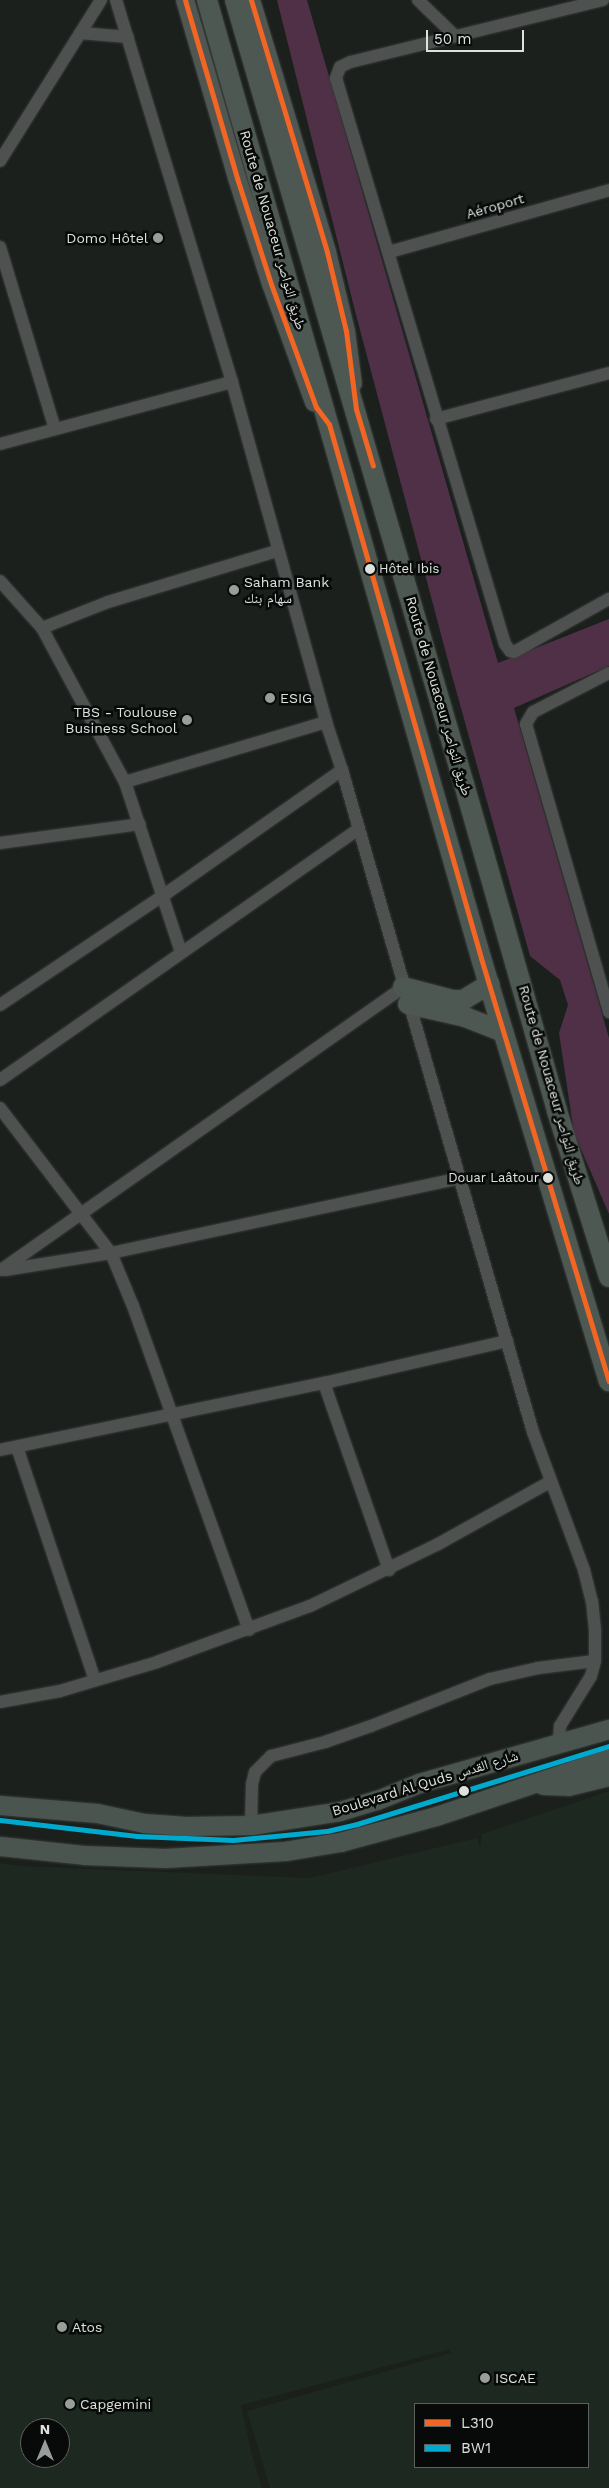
<!DOCTYPE html>
<meta charset="utf-8">
<style>
body{margin:0}
#map{position:relative;width:609px;height:2488px;overflow:hidden;background:#1b201d;font-family:"Work Sans","Noto Naskh Arabic",sans-serif}
div>[style]{position:absolute}
.built>*{inset:0;background:#1c2820}
.green>*{inset:0;background:#4f3047}
.roads{filter:drop-shadow(0 0 1px #393c3a) drop-shadow(0 0 1px #393c3a)}
.minor>*{height:12px;margin:-6px;padding:0 6px;transform-origin:6px;border-radius:6px;background:#4e514f}
.secondary>*{height:18px;margin:-9px;padding:0 9px;transform-origin:9px;border-radius:9px;background:#505652}
.primary>*{height:19px;margin:-9.5px;padding:0 9.5px;transform-origin:9.5px;border-radius:9.5px;background:#4b554f}
.trunk>*{height:20px;margin:-10px;padding:0 10px;transform-origin:10px;border-radius:10px;background:#4e5852}
.bus-1>*{height:5px;margin:-2.5px;padding:0 2.5px;transform-origin:2.5px;border-radius:2.5px;background:#f26522}
.bus-2>*{height:5px;margin:-2.5px;padding:0 2.5px;transform-origin:2.5px;border-radius:2.5px;background:#00a9ce}
.dots>*{width:14px;height:14px;translate:-50% -50%;box-sizing:border-box;border:2px solid #070a08;border-radius:50%}
span{translate:-50% -50%;white-space:nowrap;text-align:center;line-height:1.15;-webkit-text-stroke:5px #070a08;paint-order:stroke}
.bus-label{font-size:13px;color:#dde2de}
.left{translate:0 -50%;text-align:left}
.right{translate:-100% -50%;text-align:right}
.street-label{font-size:14px;color:#dde2de}
.poi-label{font-size:14px;color:#dde2de}
.legend{position:absolute;left:414px;top:2403px;width:175px;height:65px;box-sizing:border-box;background:#070a08;border:1px solid #5d605e;margin:0;padding:6px 9px;list-style:none;font-size:15px;color:#dde2de}
.legend li{display:flex;align-items:center;gap:10px;height:25px}
.legend b{width:25px;border:1px solid #5d605e}
.north{position:absolute;left:20px;top:2418px;width:50px;height:50px;box-sizing:border-box;background:#070a08;border:1px solid #5d605e;border-radius:50%;rotate:0deg;font-size:14px;font-weight:700;line-height:20px;text-align:center;color:#dde2de}
.north::after{content:'';display:block;margin:auto;width:18px;height:22px;background:#999e9a;clip-path:polygon(50% 0,100% 100%,50% 72%,0 100%)}
.scale{position:absolute;left:426px;top:30px;width:98px;height:22px;box-sizing:border-box;border:2px solid #dde2de;border-top:0;padding-left:6px;font-size:15px;line-height:18px;white-space:nowrap;color:#dde2de;-webkit-text-stroke:4px #070a08;paint-order:stroke}
</style>
<div id="map">
<div class="built">
<i style="clip-path:polygon(evenodd,609px 1791px,609px 2488px,270px 2488px,247px 2411px,451px 2353px,450px 2349px,241px 2405px,252px 2455px,262px 2488px,0 2488px,0 1863px,19px 1866px,310px 1878px,477px 1838px,480px 1847px,482px 1834px,609px 1791px,588px 2404px,588px 2467px,415px 2467px,415px 2404px,588px 2404px,609px 1791px,30px 2428px,60px 2428px,60px 2458px,30px 2458px,30px 2428px)"></i>
</div>
<div class="green">
<i style="clip-path:polygon(277px 0,307px 0,498px 663px,609px 619px,609px 666px,514px 708px,609px 1038px,609px 1214px,574px 1133px,559px 1033px,568px 1005px,560px 980px,530px 956px,451px 672px,355px 311px)"></i>
</div>
<div class="roads">
<div class="minor">
<i style="left:116px;top:0;width:399px;rotate:73.1deg"></i>
<i style="left:232px;top:382px;width:353px;rotate:74.5deg"></i>
<i style="left:326px;top:722px;width:51px;rotate:71.6deg"></i>
<i style="left:342px;top:770px;width:689px;rotate:73.91deg"></i>
<i style="left:533px;top:1432px;width:147px;rotate:69.7deg"></i>
<i style="left:584px;top:1570px;width:32px;rotate:76deg"></i>
<i style="left:592px;top:1601px;width:29px;rotate:84deg"></i>
<i style="left:595px;top:1630px;width:31px;rotate:90deg"></i>
<i style="left:595px;top:1661px;width:16px;rotate:105deg"></i>
<i style="left:591px;top:1676px;width:59px;rotate:121.8deg"></i>
<i style="left:560px;top:1726px;width:16px;rotate:94deg"></i>
<i style="left:418px;top:0;width:52px;rotate:44.2deg"></i>
<i style="left:603px;top:0;width:260px;rotate:166.2deg"></i>
<i style="left:350px;top:62px;width:11px;rotate:153deg"></i>
<i style="left:340px;top:67px;width:12px;rotate:110deg"></i>
<i style="left:336px;top:78px;width:591px;rotate:73.38deg"></i>
<i style="left:505px;top:644px;width:9px;rotate:54deg"></i>
<i style="left:510px;top:651px;width:4px;rotate:14deg"></i>
<i style="left:514px;top:652px;width:109px;rotate:-29.2deg"></i>
<i style="left:80px;top:33px;width:48px;rotate:4.8deg"></i>
<i style="left:0;top:161px;width:190px;rotate:-57.9deg"></i>
<i style="left:0;top:247px;width:190px;rotate:73.2deg"></i>
<i style="left:389px;top:252px;width:229px;rotate:-15.7deg"></i>
<i style="left:436px;top:419px;width:179px;rotate:-14.9deg"></i>
<i style="left:0;top:444px;width:240px;rotate:-15deg"></i>
<i style="left:0;top:581px;width:63px;rotate:48.2deg"></i>
<i style="left:42px;top:628px;width:175px;rotate:61.7deg"></i>
<i style="left:125px;top:782px;width:179px;rotate:71.8deg"></i>
<i style="left:42px;top:628px;width:71px;rotate:-21.5deg"></i>
<i style="left:108px;top:602px;width:177px;rotate:-16.8deg"></i>
<i style="left:609px;top:673px;width:85px;rotate:152.8deg"></i>
<i style="left:533px;top:712px;width:14px;rotate:120deg"></i>
<i style="left:526px;top:724px;width:300px;rotate:73.9deg"></i>
<i style="left:125px;top:782px;width:210px;rotate:-16.6deg"></i>
<i style="left:0;top:843px;width:141px;rotate:-7.7deg"></i>
<i style="left:0;top:1005px;width:197px;rotate:-33.9deg"></i>
<i style="left:164px;top:895px;width:218px;rotate:-35.1deg"></i>
<i style="left:0;top:1080px;width:437px;rotate:-35deg"></i>
<i style="left:0;top:1108px;width:183px;rotate:52.6deg"></i>
<i style="left:111px;top:1253px;width:57px;rotate:67.5deg"></i>
<i style="left:133px;top:1306px;width:344px;rotate:70.3deg"></i>
<i style="left:1px;top:1270px;width:492px;rotate:-35.1deg"></i>
<i style="left:5px;top:1270px;width:107px;rotate:-9.1deg"></i>
<i style="left:111px;top:1253px;width:357px;rotate:-12.1deg"></i>
<i style="left:324px;top:1383px;width:198px;rotate:70.8deg"></i>
<i style="left:17px;top:1447px;width:246px;rotate:71.5deg"></i>
<i style="left:0;top:1450px;width:331px;rotate:-11.7deg"></i>
<i style="left:324px;top:1383px;width:188px;rotate:-12.9deg"></i>
<i style="left:0;top:1702px;width:61px;rotate:-10.4deg"></i>
<i style="left:60px;top:1691px;width:101px;rotate:-16.6deg"></i>
<i style="left:157px;top:1662px;width:163px;rotate:-20.1deg"></i>
<i style="left:310px;top:1606px;width:142px;rotate:-25.8deg"></i>
<i style="left:438px;top:1544px;width:128px;rotate:-29deg"></i>
<i style="left:251px;top:1825px;width:41px;rotate:-88.6deg"></i>
<i style="left:252px;top:1784px;width:12px;rotate:-76deg"></i>
<i style="left:255px;top:1772px;width:23px;rotate:-45deg"></i>
<i style="left:271px;top:1756px;width:56px;rotate:-14.5deg"></i>
<i style="left:325px;top:1742px;width:49px;rotate:-19.2deg"></i>
<i style="left:371px;top:1726px;width:128px;rotate:-21.6deg"></i>
<i style="left:490px;top:1679px;width:49px;rotate:-12.9deg"></i>
<i style="left:538px;top:1668px;width:57px;rotate:-7deg"></i>
</div>
<div class="secondary">
<i style="left:185px;top:0;width:185px;rotate:73.7deg"></i>
<i style="left:237px;top:178px;width:111px;rotate:72.2deg"></i>
<i style="left:271px;top:284px;width:126px;rotate:70deg"></i>
<i style="left:251px;top:0;width:263px;rotate:73.2deg"></i>
<i style="left:327px;top:252px;width:81px;rotate:76.5deg"></i>
<i style="left:346px;top:331px;width:53px;rotate:82.5deg"></i>
</div>
<div class="primary">
<i style="left:543px;top:1785px;width:25px;rotate:2deg"></i>
<i style="left:568px;top:1786px;width:42px;rotate:-13.7deg"></i>
<i style="left:0;top:1805px;width:97px;rotate:4.7deg"></i>
<i style="left:97px;top:1813px;width:48px;rotate:12deg"></i>
<i style="left:144px;top:1823px;width:42px;rotate:4.1deg"></i>
<i style="left:186px;top:1826px;width:65px;rotate:-0.9deg"></i>
<i style="left:251px;top:1825px;width:90px;rotate:-8.9deg"></i>
<i style="left:340px;top:1811px;width:39px;rotate:-17deg"></i>
<i style="left:377px;top:1800px;width:45px;rotate:-22deg"></i>
<i style="left:419px;top:1783px;width:198px;rotate:-15.9deg"></i>
<i style="left:0;top:1846px;width:84px;rotate:6.1deg"></i>
<i style="left:84px;top:1855px;width:81px;rotate:2.1deg"></i>
<i style="left:165px;top:1858px;width:120px;rotate:-3.3deg"></i>
<i style="left:285px;top:1851px;width:56px;rotate:-9.3deg"></i>
<i style="left:340px;top:1842px;width:99px;rotate:-15.2deg"></i>
<i style="left:436px;top:1816px;width:182px;rotate:-18.5deg"></i>
</div>
<div class="trunk">
<i style="left:207px;top:0;width:996px;rotate:74.04deg"></i>
<i style="left:481px;top:958px;width:442px;rotate:73.2deg"></i>
<i style="left:235px;top:0;width:817px;rotate:73.72deg"></i>
<i style="left:464px;top:784px;width:340px;rotate:74.1deg"></i>
<i style="left:557px;top:1111px;width:174px;rotate:72.6deg"></i>
<i style="left:403px;top:987px;width:52px;rotate:14.6deg"></i>
<i style="left:453px;top:1000px;width:10px"></i>
<i style="left:463px;top:1000px;width:31px;rotate:-31deg"></i>
<i style="left:408px;top:1004px;width:58px;rotate:12.8deg"></i>
<i style="left:465px;top:1017px;width:41px;rotate:21.5deg"></i>
</div>
</div>
<div class="bus-1">
<i style="left:185px;top:0;width:185px;rotate:73.7deg"></i>
<i style="left:237px;top:178px;width:111px;rotate:72.2deg"></i>
<i style="left:271px;top:284px;width:131px;rotate:69.9deg"></i>
<i style="left:316px;top:407px;width:21px;rotate:53deg"></i>
<i style="left:329px;top:424px;width:555px;rotate:74.11deg"></i>
<i style="left:481px;top:958px;width:442px;rotate:73.2deg"></i>
<i style="left:251px;top:0;width:263px;rotate:73.2deg"></i>
<i style="left:327px;top:252px;width:81px;rotate:76.5deg"></i>
<i style="left:346px;top:331px;width:79px;rotate:82.7deg"></i>
<i style="left:356px;top:409px;width:59px;rotate:73.4deg"></i>
</div>
<div class="bus-2">
<i style="left:0;top:1820px;width:138px;rotate:6.7deg"></i>
<i style="left:137px;top:1836px;width:96px;rotate:2.4deg"></i>
<i style="left:233px;top:1840px;width:94px;rotate:-5.5deg"></i>
<i style="left:327px;top:1831px;width:31px;rotate:-13deg"></i>
<i style="left:357px;top:1824px;width:264px;rotate:-17.2deg"></i>
</div>
<div class="dots">
<i style="left:158px;top:238px;background:#999e9a"></i>
<i style="left:370px;top:569px;background:#dde2de"></i>
<i style="left:234px;top:590px;background:#999e9a"></i>
<i style="left:270px;top:698px;background:#999e9a"></i>
<i style="left:187px;top:720px;background:#999e9a"></i>
<i style="left:548px;top:1178px;background:#dde2de"></i>
<i style="left:464px;top:1791px;background:#dde2de"></i>
<i style="left:62px;top:2327px;background:#999e9a"></i>
<i style="left:485px;top:2378px;background:#999e9a"></i>
<i style="left:70px;top:2404px;background:#999e9a"></i>
</div>
<div class="bus-label">
<span class="left" style="left:379px;top:569px">Hôtel Ibis</span>
<span class="right" style="left:539px;top:1178px">Douar Laâtour</span>
</div>
<div class="street-label">
<span style="left:495px;top:206px;rotate:-16deg">Aéroport</span>
<span style="left:273px;top:230px;rotate:74deg">Route de Nouaceur طريق النواصر</span>
<span style="left:439px;top:696px;rotate:74deg">Route de Nouaceur طريق النواصر</span>
<span style="left:552px;top:1085px;rotate:74deg">Route de Nouaceur طريق النواصر</span>
<span style="left:425px;top:1783px;rotate:-17deg">Boulevard Al Quds شارع القدس</span>
</div>
<div class="poi-label">
<span class="right" style="left:148px;top:238px">Domo Hôtel</span>
<span class="left" style="left:244px;top:590px">Saham Bank<br>سهام بنك</span>
<span class="left" style="left:280px;top:698px">ESIG</span>
<span class="right" style="left:177px;top:720px">TBS - Toulouse<br>Business School</span>
<span class="left" style="left:72px;top:2327px">Atos</span>
<span class="left" style="left:495px;top:2378px">ISCAE</span>
<span class="left" style="left:80px;top:2404px">Capgemini</span>
</div>
<ul class="legend">
<li><b style="height:6px;background:#f26522"></b>L310</li>
<li><b style="height:6px;background:#00a9ce"></b>BW1</li>
</ul>
<div class="north">N</div>
<div class="scale">50 m</div>
</div>
